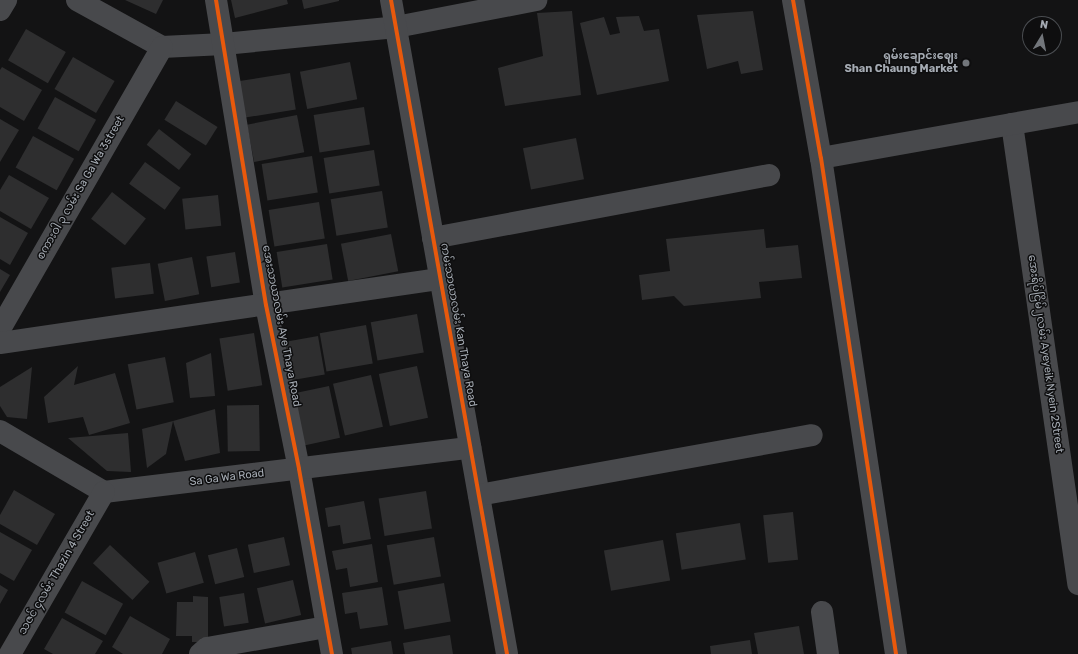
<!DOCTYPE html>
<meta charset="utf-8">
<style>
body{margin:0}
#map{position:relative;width:1078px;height:654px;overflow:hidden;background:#131314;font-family:Rubik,"Noto Sans Myanmar",sans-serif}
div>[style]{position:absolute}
.building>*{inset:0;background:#2e2e2f;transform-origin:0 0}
.street>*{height:22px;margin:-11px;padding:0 11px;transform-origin:11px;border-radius:11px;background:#48494c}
.cycleway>*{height:4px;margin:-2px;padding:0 2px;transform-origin:2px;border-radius:2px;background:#e8590c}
.dots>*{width:11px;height:11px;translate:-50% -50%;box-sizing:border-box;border:2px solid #0e0e0f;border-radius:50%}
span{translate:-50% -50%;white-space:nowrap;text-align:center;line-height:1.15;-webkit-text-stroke:3px #0e0e0f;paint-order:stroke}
.poi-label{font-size:11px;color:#a5abb3;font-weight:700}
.right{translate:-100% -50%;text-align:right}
.street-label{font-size:11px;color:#a5abb3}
.north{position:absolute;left:1022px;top:16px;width:40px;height:40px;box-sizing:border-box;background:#0e0e0f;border:1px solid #4a4d51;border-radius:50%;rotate:10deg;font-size:11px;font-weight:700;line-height:16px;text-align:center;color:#a5abb3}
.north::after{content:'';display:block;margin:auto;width:14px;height:18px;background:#72767b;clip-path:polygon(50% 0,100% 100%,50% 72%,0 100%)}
</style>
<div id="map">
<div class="building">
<i style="clip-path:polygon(125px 0,163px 0,156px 14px)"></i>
<i style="clip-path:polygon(231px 0,287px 0,288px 4px,235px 18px)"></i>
<i style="clip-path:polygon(302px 0,339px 0,339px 1px,304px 9px)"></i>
<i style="clip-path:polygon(572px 11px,581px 95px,505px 106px,498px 68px,543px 56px,537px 13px)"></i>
<i style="clip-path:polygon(753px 11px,763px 70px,741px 74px,738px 61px,707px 69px,697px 15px)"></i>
<i style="clip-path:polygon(639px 16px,644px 31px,659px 29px,669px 81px,597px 95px,580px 23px,604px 17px,610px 35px,620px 33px,616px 17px)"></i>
<i style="left:26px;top:29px;width:46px;height:36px;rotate:30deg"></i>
<i style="left:73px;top:57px;width:48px;height:37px;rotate:30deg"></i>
<i style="left:350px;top:62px;width:38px;height:51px;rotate:79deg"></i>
<i style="clip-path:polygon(2px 67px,42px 90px,24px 121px,0 107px,0 70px)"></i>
<i style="left:290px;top:73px;width:37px;height:51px;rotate:81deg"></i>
<i style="left:55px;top:97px;width:47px;height:36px;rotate:29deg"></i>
<i style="left:176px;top:101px;width:49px;height:22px;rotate:32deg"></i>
<i style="left:364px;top:107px;width:38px;height:51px;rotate:81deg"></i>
<i style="left:297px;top:115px;width:38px;height:51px;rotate:79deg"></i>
<i style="clip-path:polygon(0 119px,19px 130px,0 162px)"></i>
<i style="left:159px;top:129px;width:41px;height:20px;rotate:38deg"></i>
<i style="left:33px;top:136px;width:47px;height:36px;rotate:29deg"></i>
<i style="left:576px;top:138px;width:42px;height:54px;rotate:79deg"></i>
<i style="left:374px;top:150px;width:36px;height:51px;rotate:81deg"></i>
<i style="left:312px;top:156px;width:37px;height:51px;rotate:81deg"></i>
<i style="left:145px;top:162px;width:44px;height:27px;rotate:36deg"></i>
<i style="clip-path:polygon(9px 175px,49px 198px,31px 229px,0 211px,0 190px)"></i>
<i style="left:382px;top:191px;width:37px;height:52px;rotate:81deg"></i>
<i style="left:112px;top:192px;width:43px;height:34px;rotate:38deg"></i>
<i style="left:218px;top:195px;width:31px;height:36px;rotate:84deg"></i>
<i style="left:319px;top:202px;width:37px;height:51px;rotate:81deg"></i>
<i style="clip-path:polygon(0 217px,28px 233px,10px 265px,0 259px)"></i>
<i style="clip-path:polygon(764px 229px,766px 248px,798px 245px,802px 278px,759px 282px,761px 298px,684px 306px,674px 296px,642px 300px,639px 275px,670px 271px,666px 239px)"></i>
<i style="left:391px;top:234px;width:38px;height:51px;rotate:79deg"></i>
<i style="left:327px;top:244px;width:36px;height:51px;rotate:81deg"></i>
<i style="left:235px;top:252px;width:31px;height:29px;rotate:81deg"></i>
<i style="left:192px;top:257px;width:38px;height:35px;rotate:79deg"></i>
<i style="left:150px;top:263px;width:31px;height:39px;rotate:83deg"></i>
<i style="clip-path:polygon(0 269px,10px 275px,0 292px)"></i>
<i style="left:417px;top:314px;width:39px;height:47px;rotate:80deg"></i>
<i style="left:366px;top:325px;width:39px;height:47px;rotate:80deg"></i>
<i style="left:254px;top:333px;width:53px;height:35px;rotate:81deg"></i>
<i style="left:318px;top:336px;width:39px;height:47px;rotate:80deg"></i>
<i style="clip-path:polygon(211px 353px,215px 396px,190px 398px,186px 363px)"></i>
<i style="left:165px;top:357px;width:46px;height:38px;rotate:79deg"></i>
<i style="clip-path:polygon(78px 366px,74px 385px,115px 373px,130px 423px,89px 435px,83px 417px,48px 423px,44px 397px)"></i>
<i style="left:417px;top:366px;width:53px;height:39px;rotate:78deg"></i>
<i style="clip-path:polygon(32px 367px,27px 419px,7px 417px,0 406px,0 387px)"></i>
<i style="left:371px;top:375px;width:53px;height:39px;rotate:77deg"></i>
<i style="left:329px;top:386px;width:53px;height:39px;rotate:78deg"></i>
<i style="left:259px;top:405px;width:46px;height:32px;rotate:89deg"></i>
<i style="clip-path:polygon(215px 409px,220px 453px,185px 461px,173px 421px)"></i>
<i style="clip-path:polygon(173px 421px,166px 454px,147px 468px,142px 429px)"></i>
<i style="clip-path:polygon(128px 433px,131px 472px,107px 471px,68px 438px)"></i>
<i style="clip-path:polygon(14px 490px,55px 514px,37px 545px,0 524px,0 515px)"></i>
<i style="left:426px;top:491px;width:38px;height:48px;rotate:81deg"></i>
<i style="clip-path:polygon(364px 501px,371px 539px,343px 544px,340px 525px,328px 527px,325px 508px)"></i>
<i style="left:793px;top:512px;width:48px;height:30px;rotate:84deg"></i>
<i style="left:740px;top:523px;width:37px;height:65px;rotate:81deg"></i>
<i style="clip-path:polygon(0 532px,32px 550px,14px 581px,0 573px)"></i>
<i style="left:284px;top:537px;width:29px;height:37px;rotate:78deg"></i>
<i style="left:434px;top:537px;width:40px;height:48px;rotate:80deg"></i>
<i style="left:663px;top:540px;width:41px;height:60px;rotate:80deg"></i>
<i style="clip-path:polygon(372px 544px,378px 582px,350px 587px,347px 568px,336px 570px,332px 551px)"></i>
<i style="left:110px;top:545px;width:54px;height:25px;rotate:43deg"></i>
<i style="left:237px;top:548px;width:30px;height:30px;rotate:76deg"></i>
<i style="left:195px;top:552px;width:32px;height:39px;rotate:74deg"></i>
<i style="left:293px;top:580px;width:36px;height:37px;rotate:77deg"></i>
<i style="left:82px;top:581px;width:47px;height:36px;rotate:29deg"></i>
<i style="left:444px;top:583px;width:39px;height:47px;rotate:80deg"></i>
<i style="clip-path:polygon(0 585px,8px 590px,0 604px)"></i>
<i style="clip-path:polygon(382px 587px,388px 625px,360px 629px,357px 612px,345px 614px,342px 593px)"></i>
<i style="left:244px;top:593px;width:30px;height:25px;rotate:81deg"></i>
<i style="clip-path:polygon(193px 596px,208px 597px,208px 638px,201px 638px,201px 642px,192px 642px,192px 636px,176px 636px,177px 602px,193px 602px)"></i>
<i style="clip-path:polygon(130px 616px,170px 639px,162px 654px,123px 654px,112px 647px)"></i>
<i style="clip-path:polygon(62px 618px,103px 641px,95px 654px,53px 654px,44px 649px)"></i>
<i style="clip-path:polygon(799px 626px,804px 654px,758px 654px,754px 633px)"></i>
<i style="clip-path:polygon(450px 635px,453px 654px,405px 654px,403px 643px)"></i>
<i style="clip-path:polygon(750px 640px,752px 654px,711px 654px,710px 646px)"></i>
<i style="clip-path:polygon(391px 641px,393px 654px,352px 654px,351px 648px)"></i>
</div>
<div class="street">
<i style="left:77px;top:0;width:97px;rotate:28.9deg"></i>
<i style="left:162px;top:47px;width:62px;rotate:-2.8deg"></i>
<i style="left:224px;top:44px;width:173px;rotate:-5.6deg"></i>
<i style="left:396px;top:27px;width:143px;rotate:-10.9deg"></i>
<i style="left:216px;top:0;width:309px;rotate:80.7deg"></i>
<i style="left:266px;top:305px;width:167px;rotate:78.6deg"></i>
<i style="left:299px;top:469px;width:188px;rotate:79.9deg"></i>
<i style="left:391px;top:0;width:664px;rotate:79.94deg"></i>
<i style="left:793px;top:0;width:160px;rotate:80deg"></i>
<i style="left:821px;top:158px;width:502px;rotate:81.4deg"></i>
<i style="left:0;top:10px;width:12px;rotate:-59deg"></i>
<i style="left:1012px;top:124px;width:465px;rotate:81.8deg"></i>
<i style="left:821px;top:158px;width:261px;rotate:-10.1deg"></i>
<i style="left:433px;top:238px;width:342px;rotate:-10.6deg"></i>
<i style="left:0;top:329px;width:325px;rotate:-60.1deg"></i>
<i style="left:0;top:343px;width:446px;rotate:-8.3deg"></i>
<i style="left:0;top:431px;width:121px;rotate:30.4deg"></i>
<i style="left:104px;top:492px;width:369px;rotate:-6.9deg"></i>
<i style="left:479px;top:495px;width:338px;rotate:-10.2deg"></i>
<i style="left:822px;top:612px;width:42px;rotate:81.9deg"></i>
<i style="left:10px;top:654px;width:187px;rotate:-59.9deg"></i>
<i style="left:200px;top:654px;width:9px;rotate:-41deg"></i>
<i style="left:207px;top:648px;width:121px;rotate:-10deg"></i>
</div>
<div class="cycleway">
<i style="left:216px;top:0;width:309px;rotate:80.7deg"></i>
<i style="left:266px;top:305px;width:167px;rotate:78.6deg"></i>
<i style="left:299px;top:469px;width:188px;rotate:79.9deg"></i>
<i style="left:391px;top:0;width:664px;rotate:79.94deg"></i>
<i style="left:793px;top:0;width:160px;rotate:80deg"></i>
<i style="left:821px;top:158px;width:502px;rotate:81.4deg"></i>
</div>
<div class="dots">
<i style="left:966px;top:63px;background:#72767b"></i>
</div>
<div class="poi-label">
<span class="right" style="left:958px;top:63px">ရှမ်းချောင်းဈေး<br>Shan Chaung Market</span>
</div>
<div class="street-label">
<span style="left:81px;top:188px;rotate:-60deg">စကားဝါ ၃ လမ်း Sa Ga Wa 3street</span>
<span style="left:458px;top:325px;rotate:80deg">ကမ်းသာယာလမ်း Kan Thaya Road</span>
<span style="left:281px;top:326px;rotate:79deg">အေးသာယာလမ်း Aye Thaya Road</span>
<span style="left:1045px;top:354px;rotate:82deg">အေးရိပ်ငြိမ်၂လမ်း Ayeyeik Nyein 2Street</span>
<span style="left:227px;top:478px;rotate:-7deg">Sa Ga Wa Road</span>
<span style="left:57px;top:573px;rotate:-60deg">သဇင် ၄လမ်း Thazin 4 Street</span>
</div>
<div class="north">N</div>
</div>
